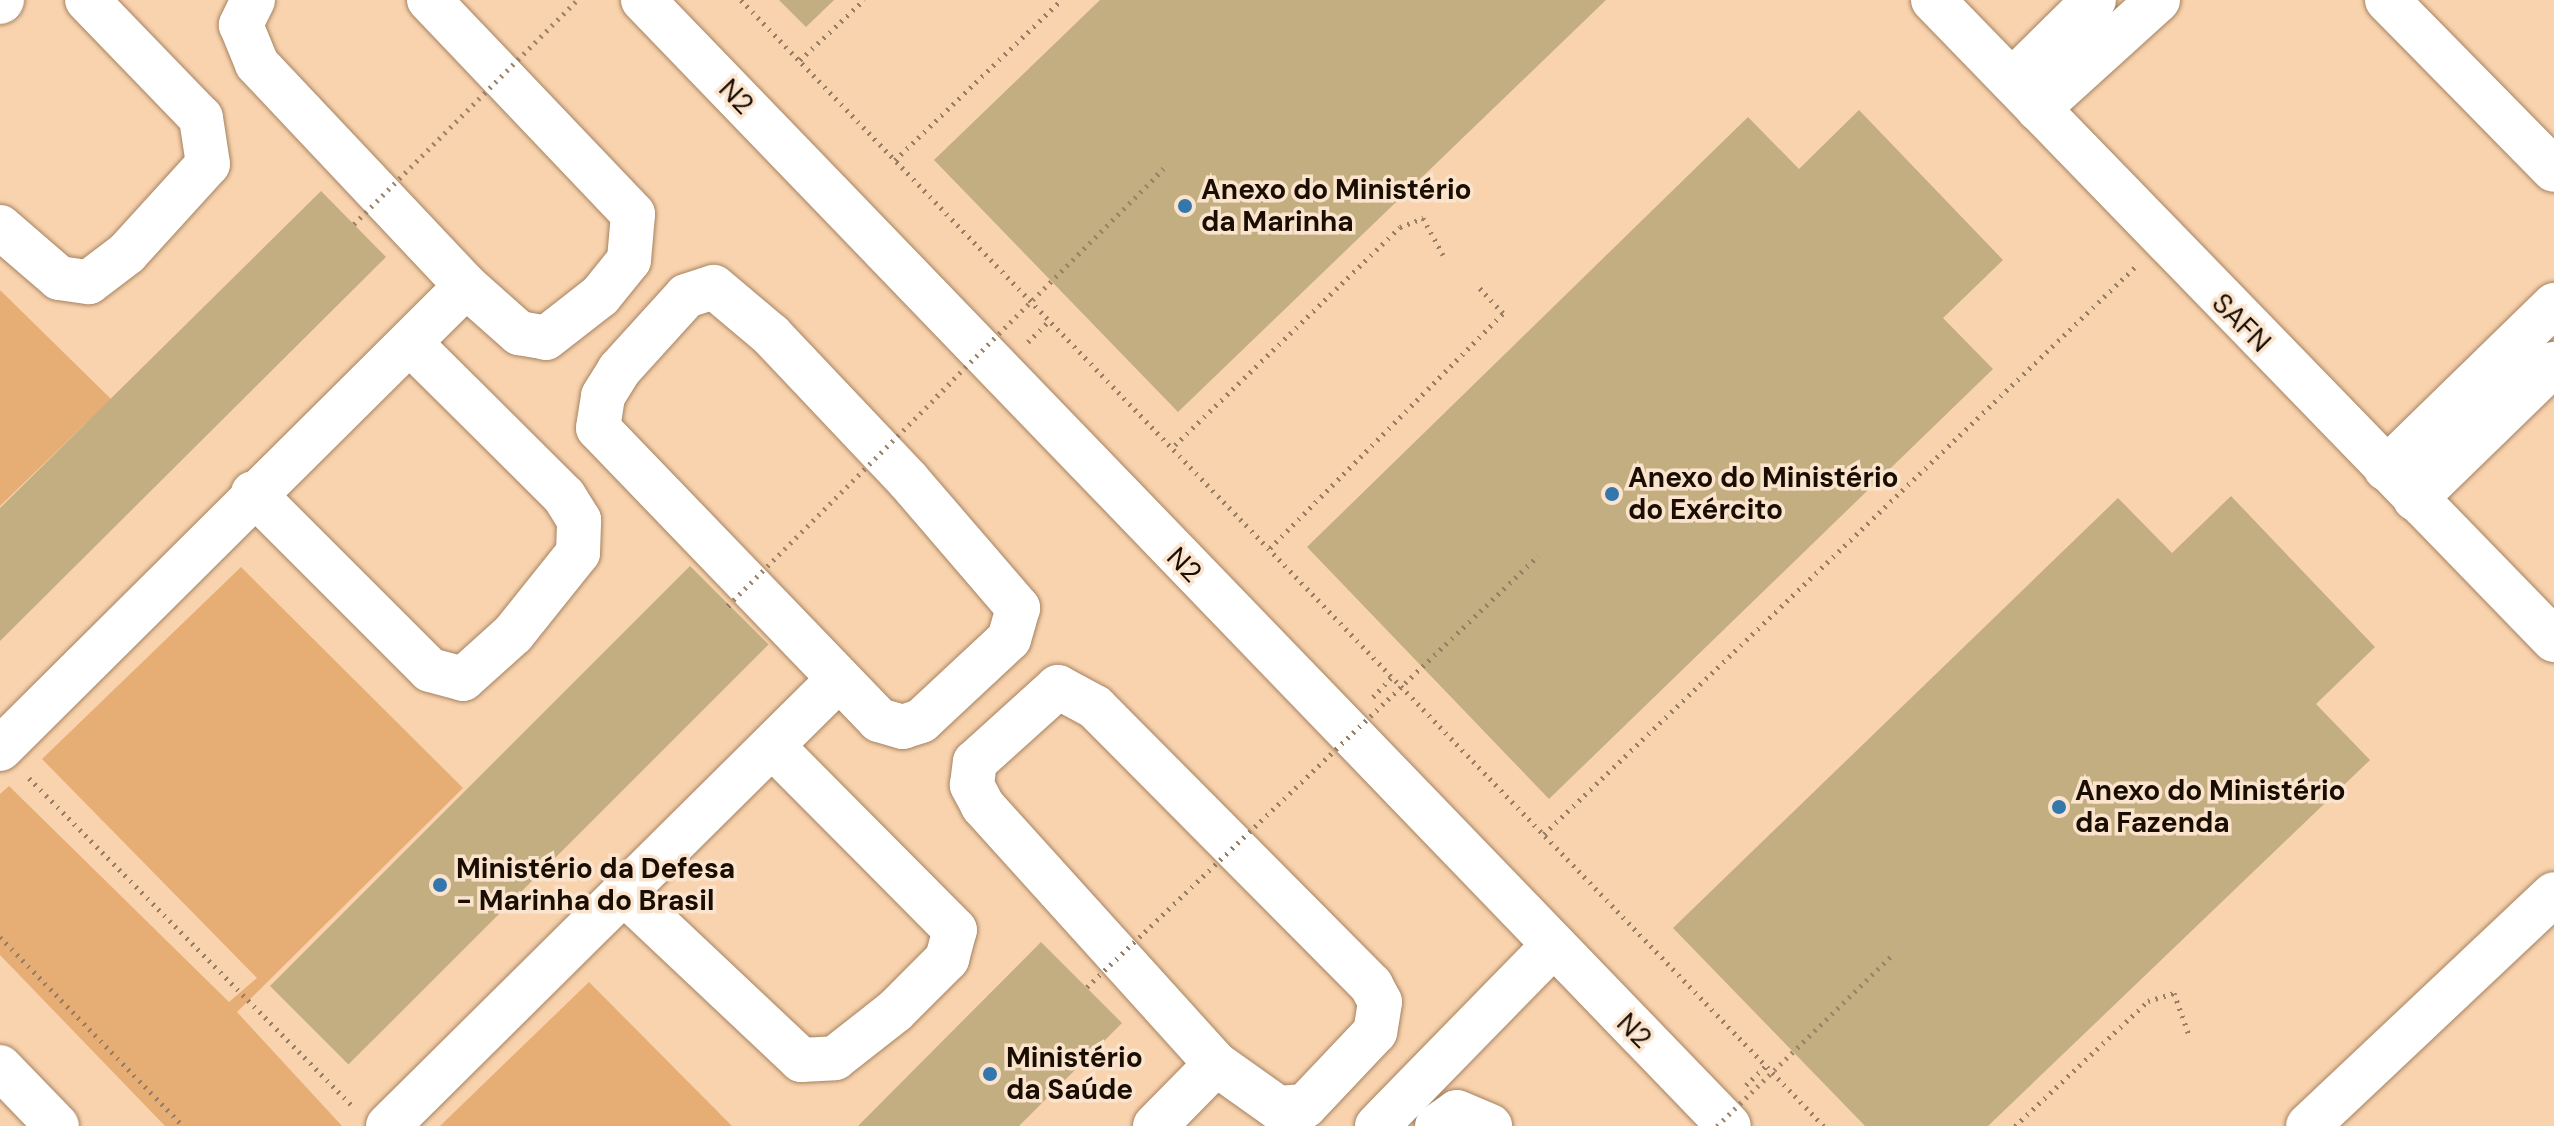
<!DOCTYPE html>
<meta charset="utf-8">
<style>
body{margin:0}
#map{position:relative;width:2554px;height:1126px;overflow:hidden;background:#f9d3ae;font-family:"DM Sans",sans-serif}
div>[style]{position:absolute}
.green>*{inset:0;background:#e6ad75}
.building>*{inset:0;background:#c3ae81;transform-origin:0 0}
.path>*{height:5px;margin-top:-2.5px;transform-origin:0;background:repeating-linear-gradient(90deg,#997e64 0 2px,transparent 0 8px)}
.roads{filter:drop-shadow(0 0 2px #a58260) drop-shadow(0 0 2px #a58260)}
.minor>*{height:44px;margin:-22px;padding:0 22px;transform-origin:22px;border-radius:22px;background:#fff}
.major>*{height:44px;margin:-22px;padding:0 22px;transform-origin:22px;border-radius:22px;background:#fff}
.highway>*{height:44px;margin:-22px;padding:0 22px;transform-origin:22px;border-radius:22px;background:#fff}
.path-bridge>*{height:5px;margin-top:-2.5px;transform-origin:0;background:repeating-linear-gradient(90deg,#997e64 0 2px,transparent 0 8px)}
.dots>*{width:22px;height:22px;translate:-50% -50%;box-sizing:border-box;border:4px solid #fbe4ce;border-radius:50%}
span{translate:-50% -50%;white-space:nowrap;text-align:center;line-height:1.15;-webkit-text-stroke:7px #fbe4ce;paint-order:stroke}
.street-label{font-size:28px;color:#1a0d02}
.poi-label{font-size:28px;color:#1a0d02;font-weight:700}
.left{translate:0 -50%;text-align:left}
</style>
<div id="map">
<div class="green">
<i style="clip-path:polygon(0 290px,111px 399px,0 506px)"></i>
<i style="clip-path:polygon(241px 567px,463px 788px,237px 1012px,342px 1126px,165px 1126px,0 955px,0 794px,9px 786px,229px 1002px,257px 978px,42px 759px)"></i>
<i style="clip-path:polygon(589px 982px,732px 1126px,440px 1126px)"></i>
</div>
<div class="building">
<i style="clip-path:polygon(779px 0,834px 0,806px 27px)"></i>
<i style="clip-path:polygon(1100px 0,1606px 0,1178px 412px,934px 160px)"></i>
<i style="clip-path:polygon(1859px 110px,2003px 260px,1943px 318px,1993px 369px,1549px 799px,1307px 547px,1748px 117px,1799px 169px)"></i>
<i style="clip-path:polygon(321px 191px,386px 257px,0 641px,0 508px)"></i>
<i style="clip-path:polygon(2231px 496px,2375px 647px,2316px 704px,2370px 760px,1988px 1126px,1865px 1126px,1673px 928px,2118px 498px,2172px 553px)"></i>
<i style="left:690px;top:566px;width:111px;height:594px;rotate:45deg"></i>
<i style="clip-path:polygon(1041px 942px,1122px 1023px,1019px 1126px,858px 1126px)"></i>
</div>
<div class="path">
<i style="left:741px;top:0;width:1562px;rotate:46.12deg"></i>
<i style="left:800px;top:60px;width:88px;rotate:-43.2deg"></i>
<i style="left:895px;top:160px;width:231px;rotate:-43.9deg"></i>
<i style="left:1028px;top:342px;width:31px;rotate:-45deg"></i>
<i style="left:1175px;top:445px;width:313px;rotate:-44.1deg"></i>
<i style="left:1400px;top:227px;width:25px;rotate:-21deg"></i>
<i style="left:1423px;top:218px;width:42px;rotate:61.6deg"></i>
<i style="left:1270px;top:548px;width:331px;rotate:-45.2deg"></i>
<i style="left:1503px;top:313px;width:38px;rotate:-133deg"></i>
<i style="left:1373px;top:697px;width:26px;rotate:-47deg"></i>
<i style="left:29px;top:778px;width:462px;rotate:45.4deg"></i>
<i style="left:1544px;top:834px;width:819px;rotate:-43.81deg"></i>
<i style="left:0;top:937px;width:263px;rotate:45.9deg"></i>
<i style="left:1746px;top:1085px;width:28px;rotate:-44deg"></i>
<i style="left:2015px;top:1126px;width:183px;rotate:-43.2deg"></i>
<i style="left:2148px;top:1001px;width:27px;rotate:-17deg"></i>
<i style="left:2174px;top:993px;width:45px;rotate:70.3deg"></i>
</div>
<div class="roads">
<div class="minor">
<i style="left:253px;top:0;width:28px;rotate:116deg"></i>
<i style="left:241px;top:25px;width:42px;rotate:67.7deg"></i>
<i style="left:257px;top:64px;width:305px;rotate:46.7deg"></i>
<i style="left:466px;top:286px;width:71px;rotate:41.6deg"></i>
<i style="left:519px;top:333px;width:27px;rotate:10deg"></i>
<i style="left:546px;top:338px;width:68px;rotate:-37.9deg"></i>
<i style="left:600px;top:296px;width:46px;rotate:-51.1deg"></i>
<i style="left:629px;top:260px;width:46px;rotate:-85deg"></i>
<i style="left:633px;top:214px;width:296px;rotate:-133.6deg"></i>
<i style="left:1933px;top:0;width:892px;rotate:45.86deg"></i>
<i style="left:2387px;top:0;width:238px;rotate:45.5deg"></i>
<i style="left:0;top:2px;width:3px;rotate:-45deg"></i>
<i style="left:2012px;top:81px;width:115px;rotate:-44.6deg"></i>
<i style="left:2038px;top:109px;width:162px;rotate:-42.2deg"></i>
<i style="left:0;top:227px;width:78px;rotate:40.8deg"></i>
<i style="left:59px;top:278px;width:30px;rotate:8deg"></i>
<i style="left:89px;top:282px;width:48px;rotate:-37.3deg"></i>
<i style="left:127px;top:253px;width:120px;rotate:-47.7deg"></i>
<i style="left:208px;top:164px;width:47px;rotate:-98.7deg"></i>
<i style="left:201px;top:118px;width:164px;rotate:-134deg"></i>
<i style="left:714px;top:287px;width:75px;rotate:40.1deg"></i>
<i style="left:771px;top:335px;width:199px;rotate:46.6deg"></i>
<i style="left:908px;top:480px;width:169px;rotate:49.3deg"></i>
<i style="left:1018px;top:608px;width:32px;rotate:106deg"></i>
<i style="left:1009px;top:639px;width:120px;rotate:137deg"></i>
<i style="left:921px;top:721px;width:19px;rotate:162deg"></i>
<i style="left:903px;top:727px;width:25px;rotate:-164deg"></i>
<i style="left:879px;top:720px;width:405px;rotate:-133.9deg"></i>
<i style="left:598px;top:428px;width:32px;rotate:-81deg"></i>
<i style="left:603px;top:396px;width:31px;rotate:-58deg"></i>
<i style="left:619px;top:370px;width:100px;rotate:-47.8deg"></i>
<i style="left:686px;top:296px;width:29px;rotate:-18deg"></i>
<i style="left:2386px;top:469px;width:235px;rotate:-44.3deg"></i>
<i style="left:253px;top:493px;width:250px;rotate:45deg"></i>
<i style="left:430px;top:670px;width:34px;rotate:15deg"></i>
<i style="left:463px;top:679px;width:67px;rotate:-42deg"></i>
<i style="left:513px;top:634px;width:104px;rotate:-51.3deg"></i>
<i style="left:578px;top:553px;width:33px;rotate:-88deg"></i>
<i style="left:579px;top:520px;width:28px;rotate:-122deg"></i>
<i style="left:564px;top:496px;width:217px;rotate:-135.2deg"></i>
<i style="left:2415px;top:499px;width:194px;rotate:-44.2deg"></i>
<i style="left:1058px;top:687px;width:42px;rotate:28.4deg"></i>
<i style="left:1095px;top:707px;width:392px;rotate:45.2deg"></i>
<i style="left:1371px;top:985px;width:19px;rotate:62deg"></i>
<i style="left:1380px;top:1002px;width:30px;rotate:99deg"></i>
<i style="left:1375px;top:1032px;width:102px;rotate:133.4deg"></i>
<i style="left:1305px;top:1106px;width:27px;rotate:176deg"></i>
<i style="left:1278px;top:1108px;width:76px;rotate:-144.6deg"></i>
<i style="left:1216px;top:1064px;width:348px;rotate:-132.1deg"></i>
<i style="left:983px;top:806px;width:24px;rotate:-118deg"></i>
<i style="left:972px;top:785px;width:23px;rotate:-83deg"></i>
<i style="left:975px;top:762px;width:112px;rotate:-42.1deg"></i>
<i style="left:0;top:749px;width:657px;rotate:-44.81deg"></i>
<i style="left:623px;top:892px;width:245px;rotate:43.3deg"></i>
<i style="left:801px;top:1060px;width:34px;rotate:-3deg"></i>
<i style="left:835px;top:1058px;width:76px;rotate:-38.1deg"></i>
<i style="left:895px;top:1011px;width:74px;rotate:-45deg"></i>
<i style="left:947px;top:959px;width:30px;rotate:-75deg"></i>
<i style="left:955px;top:930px;width:258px;rotate:-134.8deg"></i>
<i style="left:388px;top:1126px;width:634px;rotate:-44.74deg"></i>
<i style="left:1155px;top:1126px;width:87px;rotate:-45.5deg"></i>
<i style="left:1377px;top:1126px;width:249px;rotate:-45.7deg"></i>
<i style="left:1437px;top:1126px;width:24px;rotate:-35deg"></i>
<i style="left:1457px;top:1112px;width:36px;rotate:23deg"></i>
<i style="left:2308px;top:1126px;width:338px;rotate:-43.3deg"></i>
</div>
<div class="major">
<i style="left:643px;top:0;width:1564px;rotate:46.04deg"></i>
</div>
<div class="highway">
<i style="left:0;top:1067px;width:82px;rotate:46deg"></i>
</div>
</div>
<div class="path-bridge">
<i style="left:354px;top:224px;width:316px;rotate:-45.1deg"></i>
<i style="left:728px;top:606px;width:617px;rotate:-45.13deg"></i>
<i style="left:1087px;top:987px;width:624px;rotate:-43.7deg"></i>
<i style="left:1717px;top:1126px;width:243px;rotate:-44.3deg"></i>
</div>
<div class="dots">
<i style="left:1185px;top:206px;background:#3377ad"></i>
<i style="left:1612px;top:494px;background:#3377ad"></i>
<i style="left:2059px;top:807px;background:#3377ad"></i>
<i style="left:440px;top:885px;background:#3377ad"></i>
<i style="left:990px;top:1074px;background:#3377ad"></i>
</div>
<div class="street-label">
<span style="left:736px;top:97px;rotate:46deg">N2</span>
<span style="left:2241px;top:323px;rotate:45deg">SAFN</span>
<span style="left:1184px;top:565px;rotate:46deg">N2</span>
<span style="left:1634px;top:1031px;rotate:45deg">N2</span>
</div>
<div class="poi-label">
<span class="left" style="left:1201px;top:206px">Anexo do Ministério<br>da Marinha</span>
<span class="left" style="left:1628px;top:494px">Anexo do Ministério<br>do Exército</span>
<span class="left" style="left:2075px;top:807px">Anexo do Ministério<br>da Fazenda</span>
<span class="left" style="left:456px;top:885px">Ministério da Defesa<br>- Marinha do Brasil</span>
<span class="left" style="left:1006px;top:1074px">Ministério<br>da Saúde</span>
</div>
</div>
